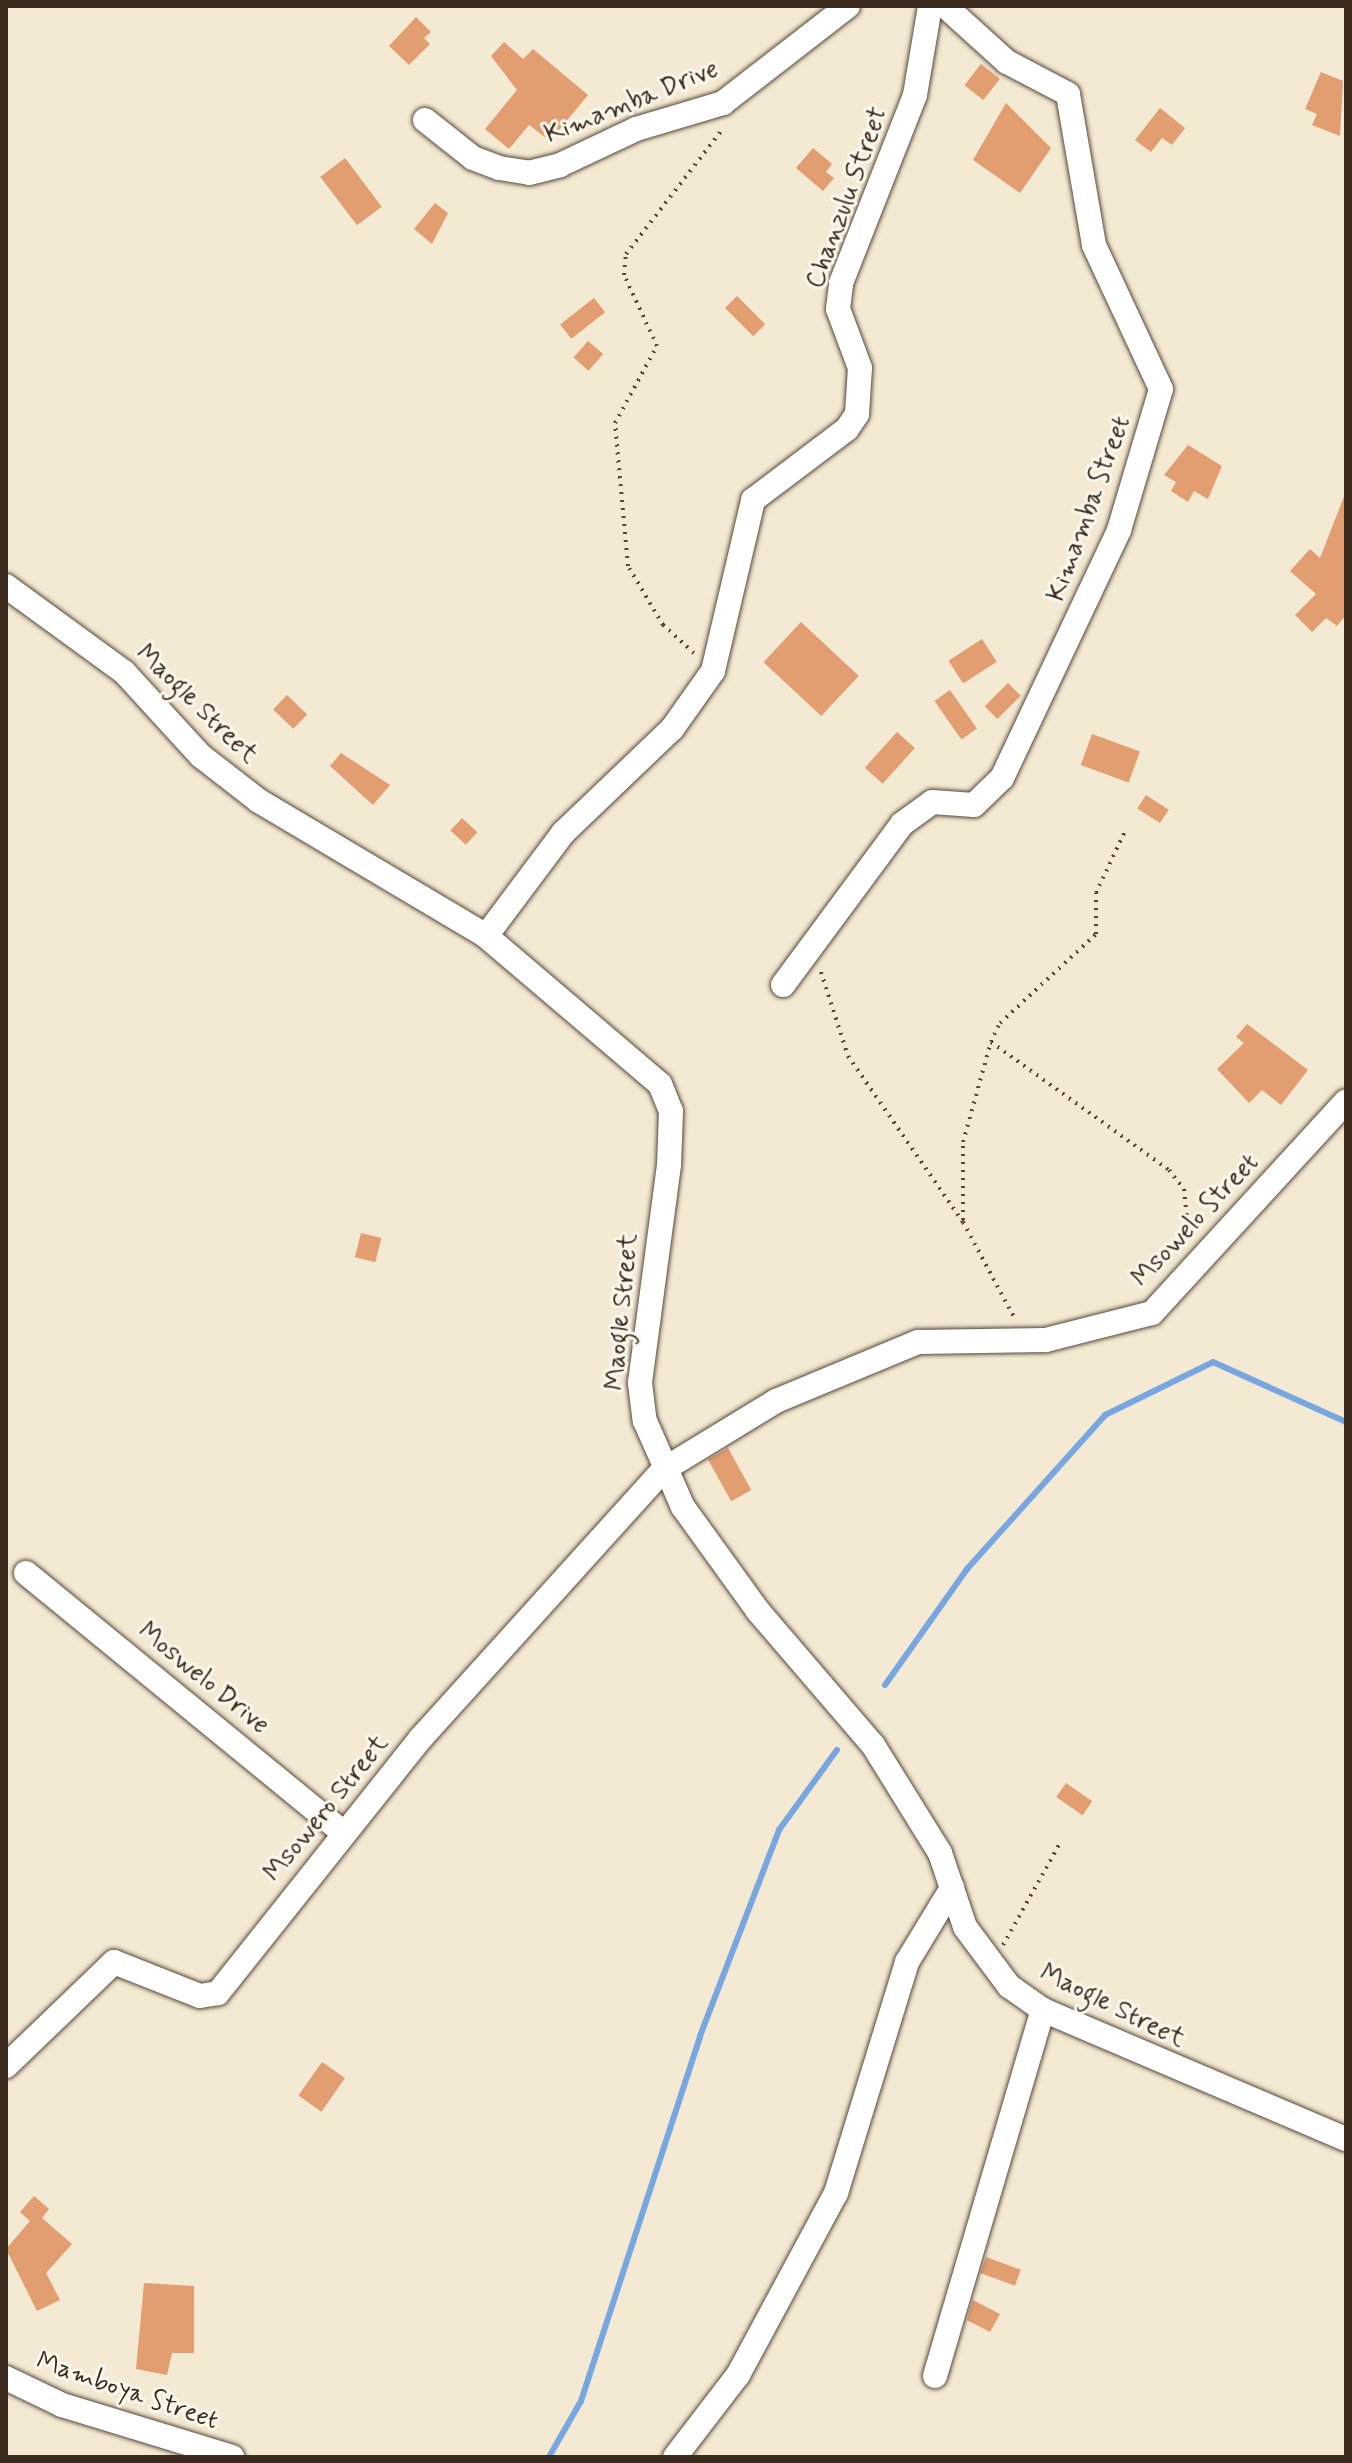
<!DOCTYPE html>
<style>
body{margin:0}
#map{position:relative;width:1352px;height:2463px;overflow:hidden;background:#f4e9d2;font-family:Mynerve,sans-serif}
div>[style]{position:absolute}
.stream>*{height:6px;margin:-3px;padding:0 3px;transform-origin:3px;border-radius:3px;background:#77a6e0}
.building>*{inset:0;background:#e29d71;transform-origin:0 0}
.path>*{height:4px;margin-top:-2px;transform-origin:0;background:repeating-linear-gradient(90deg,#574739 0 2px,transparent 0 8px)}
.roads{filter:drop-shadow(0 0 2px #574739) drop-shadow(0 0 2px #574739)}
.street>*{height:24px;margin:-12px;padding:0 12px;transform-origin:12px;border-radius:12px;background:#fff}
span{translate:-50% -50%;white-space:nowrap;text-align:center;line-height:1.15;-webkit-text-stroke:6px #fbf7ec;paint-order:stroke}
.street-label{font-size:26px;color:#3b2a1e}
.frame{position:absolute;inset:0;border:8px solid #3b2a1e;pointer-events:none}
</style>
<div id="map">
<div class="stream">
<i style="left:885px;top:1685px;width:142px;rotate:-54.7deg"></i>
<i style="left:967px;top:1569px;width:207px;rotate:-48.1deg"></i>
<i style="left:1105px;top:1415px;width:120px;rotate:-26.1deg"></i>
<i style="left:1213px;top:1362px;width:146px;rotate:24.3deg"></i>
<i style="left:549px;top:2457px;width:64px;rotate:-60.3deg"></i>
<i style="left:581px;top:2401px;width:384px;rotate:-71.9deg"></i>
<i style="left:700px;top:2036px;width:221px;rotate:-69deg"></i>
<i style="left:779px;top:1830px;width:99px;rotate:-54.1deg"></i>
</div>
<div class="building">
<i style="clip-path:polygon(416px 17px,431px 32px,424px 38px,430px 44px,409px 65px,389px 46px)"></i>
<i style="clip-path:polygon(504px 42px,523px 59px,533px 49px,588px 95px,550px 141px,529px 125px,509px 149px,485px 129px,517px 90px,491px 56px)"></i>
<i style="left:981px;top:64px;width:24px;height:27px;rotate:38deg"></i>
<i style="clip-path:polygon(1321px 72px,1343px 81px,1340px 136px,1312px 125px,1317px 114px,1305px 109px)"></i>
<i style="clip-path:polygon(1006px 103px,1051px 148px,1020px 193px,973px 160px)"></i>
<i style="clip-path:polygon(1160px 108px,1185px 128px,1172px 145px,1162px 138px,1151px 152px,1135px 140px)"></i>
<i style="clip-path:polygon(813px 148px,832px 164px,826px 172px,834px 178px,823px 191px,796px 168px)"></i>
<i style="left:345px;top:158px;width:61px;height:31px;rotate:53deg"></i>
<i style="clip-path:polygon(435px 203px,448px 213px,432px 244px,414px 229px)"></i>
<i style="left:737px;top:296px;width:40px;height:17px;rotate:45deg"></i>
<i style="left:594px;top:298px;width:18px;height:43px;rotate:52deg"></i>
<i style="left:588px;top:341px;width:20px;height:22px;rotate:41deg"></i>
<i style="clip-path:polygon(1188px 445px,1222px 466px,1208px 499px,1194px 491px,1188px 502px,1171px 491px,1176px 482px,1164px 475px)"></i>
<i style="clip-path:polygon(1345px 494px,1346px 615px,1337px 626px,1326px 618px,1312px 632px,1295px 615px,1316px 594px,1290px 571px,1310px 549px,1320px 558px)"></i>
<i style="left:801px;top:622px;width:79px;height:55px;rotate:43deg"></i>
<i style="left:982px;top:639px;width:27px;height:40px;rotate:57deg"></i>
<i style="left:1008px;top:683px;width:18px;height:33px;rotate:45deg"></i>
<i style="left:950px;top:690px;width:47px;height:19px;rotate:55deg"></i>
<i style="left:287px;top:695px;width:28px;height:20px;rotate:44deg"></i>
<i style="left:897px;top:732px;width:24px;height:48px;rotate:42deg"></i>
<i style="left:1092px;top:734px;width:51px;height:33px;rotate:20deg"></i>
<i style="clip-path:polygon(341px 753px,390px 785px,373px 805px,330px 766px)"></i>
<i style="left:1146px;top:795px;width:27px;height:16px;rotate:33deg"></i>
<i style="left:462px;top:818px;width:21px;height:17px;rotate:43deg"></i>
<i style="clip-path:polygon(1247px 1024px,1308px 1070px,1281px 1105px,1262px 1090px,1249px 1103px,1217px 1069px,1244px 1043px,1236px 1037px)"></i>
<i style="left:361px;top:1233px;width:21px;height:25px;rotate:14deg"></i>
<i style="left:728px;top:1448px;width:48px;height:23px;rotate:61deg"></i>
<i style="left:1066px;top:1783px;width:32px;height:17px;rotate:35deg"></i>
<i style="left:322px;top:2062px;width:28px;height:41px;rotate:35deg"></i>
<i style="clip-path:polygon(34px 2196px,49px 2209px,42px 2218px,72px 2244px,46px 2273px,60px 2300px,37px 2311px,6px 2249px,30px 2221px,20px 2212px)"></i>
<i style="left:986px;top:2257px;width:37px;height:17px;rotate:20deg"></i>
<i style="clip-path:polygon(144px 2283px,194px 2286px,194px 2353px,172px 2353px,167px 2375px,136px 2369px)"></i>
<i style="clip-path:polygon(973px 2300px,1000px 2314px,990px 2332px,967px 2320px)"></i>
</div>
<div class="path">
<i style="left:694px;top:653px;width:42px;rotate:-137.9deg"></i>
<i style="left:663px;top:625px;width:69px;rotate:-120.7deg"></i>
<i style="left:628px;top:566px;width:144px;rotate:-95.2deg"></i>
<i style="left:615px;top:423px;width:88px;rotate:-61.4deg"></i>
<i style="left:657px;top:346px;width:78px;rotate:-114.9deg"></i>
<i style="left:624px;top:275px;width:21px;rotate:-85deg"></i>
<i style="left:626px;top:254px;width:160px;rotate:-52.3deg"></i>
<i style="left:821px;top:972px;width:88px;rotate:72.2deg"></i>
<i style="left:848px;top:1056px;width:202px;rotate:55.3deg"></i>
<i style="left:963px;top:1222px;width:108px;rotate:61.8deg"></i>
<i style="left:991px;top:1042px;width:219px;rotate:35.7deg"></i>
<i style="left:1169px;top:1170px;width:24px;rotate:52deg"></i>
<i style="left:1184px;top:1189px;width:50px;rotate:84.3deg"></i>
<i style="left:963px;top:1220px;width:78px;rotate:-90deg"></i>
<i style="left:963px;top:1142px;width:104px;rotate:-74.4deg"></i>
<i style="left:991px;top:1042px;width:21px;rotate:-65deg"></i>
<i style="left:1000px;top:1023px;width:131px;rotate:-42.8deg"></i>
<i style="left:1096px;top:934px;width:41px;rotate:-90deg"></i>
<i style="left:1096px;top:893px;width:68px;rotate:-64.9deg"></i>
<i style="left:1003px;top:1945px;width:117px;rotate:-60.8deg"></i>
</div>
<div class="roads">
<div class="street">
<i style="left:425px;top:120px;width:61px;rotate:38.4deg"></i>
<i style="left:473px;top:158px;width:28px;rotate:21deg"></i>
<i style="left:499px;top:168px;width:30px;rotate:9deg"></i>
<i style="left:529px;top:173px;width:32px;rotate:-14deg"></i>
<i style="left:560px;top:165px;width:84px;rotate:-25.3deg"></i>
<i style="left:636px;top:129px;width:91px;rotate:-16.6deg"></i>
<i style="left:723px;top:103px;width:158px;rotate:-37.8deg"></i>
<i style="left:6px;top:586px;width:146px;rotate:36.1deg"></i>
<i style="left:124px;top:672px;width:114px;rotate:47.5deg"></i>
<i style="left:201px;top:756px;width:73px;rotate:37.8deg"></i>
<i style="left:259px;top:801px;width:264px;rotate:30.7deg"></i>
<i style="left:486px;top:936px;width:228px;rotate:40.4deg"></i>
<i style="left:660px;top:1084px;width:29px;rotate:68deg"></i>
<i style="left:671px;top:1111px;width:54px;rotate:92.1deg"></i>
<i style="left:669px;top:1165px;width:220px;rotate:97.6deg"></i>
<i style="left:640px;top:1383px;width:38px;rotate:83deg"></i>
<i style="left:645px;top:1421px;width:94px;rotate:66.2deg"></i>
<i style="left:683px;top:1507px;width:128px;rotate:54.2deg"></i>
<i style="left:758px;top:1611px;width:177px;rotate:49.4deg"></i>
<i style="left:873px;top:1745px;width:127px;rotate:58.2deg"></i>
<i style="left:940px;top:1853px;width:78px;rotate:71.3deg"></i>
<i style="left:965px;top:1927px;width:74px;rotate:53.3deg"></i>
<i style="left:1009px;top:1986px;width:42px;rotate:35.2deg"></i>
<i style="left:1043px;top:2010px;width:329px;rotate:23.1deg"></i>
<i style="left:486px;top:936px;width:129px;rotate:-53.2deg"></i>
<i style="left:563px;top:833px;width:151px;rotate:-43.7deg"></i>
<i style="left:672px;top:729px;width:71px;rotate:-54.7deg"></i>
<i style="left:713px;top:671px;width:176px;rotate:-76.8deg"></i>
<i style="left:753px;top:500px;width:118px;rotate:-37.1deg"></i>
<i style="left:847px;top:429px;width:18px;rotate:-56deg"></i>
<i style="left:857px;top:414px;width:46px;rotate:-86.3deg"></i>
<i style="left:860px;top:368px;width:63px;rotate:-110.4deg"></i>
<i style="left:838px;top:309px;width:26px;rotate:-83deg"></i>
<i style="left:841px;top:283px;width:202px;rotate:-68.5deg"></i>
<i style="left:915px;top:95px;width:90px;rotate:-80.4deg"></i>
<i style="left:783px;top:985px;width:200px;rotate:-53.5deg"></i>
<i style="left:902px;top:824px;width:37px;rotate:-36deg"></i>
<i style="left:932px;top:802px;width:42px;rotate:4.1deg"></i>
<i style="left:974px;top:805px;width:39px;rotate:-44deg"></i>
<i style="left:1002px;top:778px;width:274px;rotate:-64.7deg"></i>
<i style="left:1119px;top:530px;width:147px;rotate:-73.4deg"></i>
<i style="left:1161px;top:389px;width:159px;rotate:-115deg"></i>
<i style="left:1094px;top:245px;width:153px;rotate:-99.8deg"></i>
<i style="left:1068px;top:94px;width:69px;rotate:-152.3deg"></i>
<i style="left:1007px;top:62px;width:84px;rotate:-137.9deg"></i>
<i style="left:26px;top:1573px;width:409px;rotate:39.3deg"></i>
<i style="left:6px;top:2066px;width:150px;rotate:-43.9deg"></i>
<i style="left:114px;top:1962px;width:92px;rotate:21.6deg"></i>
<i style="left:200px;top:1996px;width:18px;rotate:-9deg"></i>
<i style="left:218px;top:1993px;width:326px;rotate:-51.5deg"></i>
<i style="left:421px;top:1738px;width:361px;rotate:-47.9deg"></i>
<i style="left:663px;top:1470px;width:132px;rotate:-31.4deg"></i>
<i style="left:776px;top:1401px;width:154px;rotate:-22.6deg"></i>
<i style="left:918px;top:1342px;width:128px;rotate:-0.9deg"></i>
<i style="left:1046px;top:1340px;width:109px;rotate:-14.3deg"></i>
<i style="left:1152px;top:1313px;width:287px;rotate:-47.5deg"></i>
<i style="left:935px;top:2376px;width:382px;rotate:-73.6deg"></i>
<i style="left:6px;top:2378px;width:62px;rotate:25.7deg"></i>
<i style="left:62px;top:2405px;width:178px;rotate:17deg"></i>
<i style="left:675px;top:2457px;width:103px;rotate:-52.5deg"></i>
<i style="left:738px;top:2375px;width:207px;rotate:-61.7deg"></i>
<i style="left:836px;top:2193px;width:242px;rotate:-72.9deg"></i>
<i style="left:907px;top:1962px;width:87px;rotate:-58.7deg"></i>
</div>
</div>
<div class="street-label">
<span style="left:632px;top:103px;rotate:-22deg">Kimamba Drive</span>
<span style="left:848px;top:198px;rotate:-70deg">Chanzulu Street</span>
<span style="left:1090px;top:509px;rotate:-70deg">Kimamba Street</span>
<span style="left:196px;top:705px;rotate:44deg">Maogle Street</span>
<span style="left:1196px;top:1221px;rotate:-47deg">Msowelo Street</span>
<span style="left:623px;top:1312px;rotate:-85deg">Maogle Street</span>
<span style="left:203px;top:1679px;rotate:39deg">Moswelo Drive</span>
<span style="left:327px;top:1809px;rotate:-51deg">Msowero Street</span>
<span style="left:1112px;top:2007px;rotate:26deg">Maogle Street</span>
<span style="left:127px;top:2392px;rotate:19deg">Mamboya Street</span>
</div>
<div class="frame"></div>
</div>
